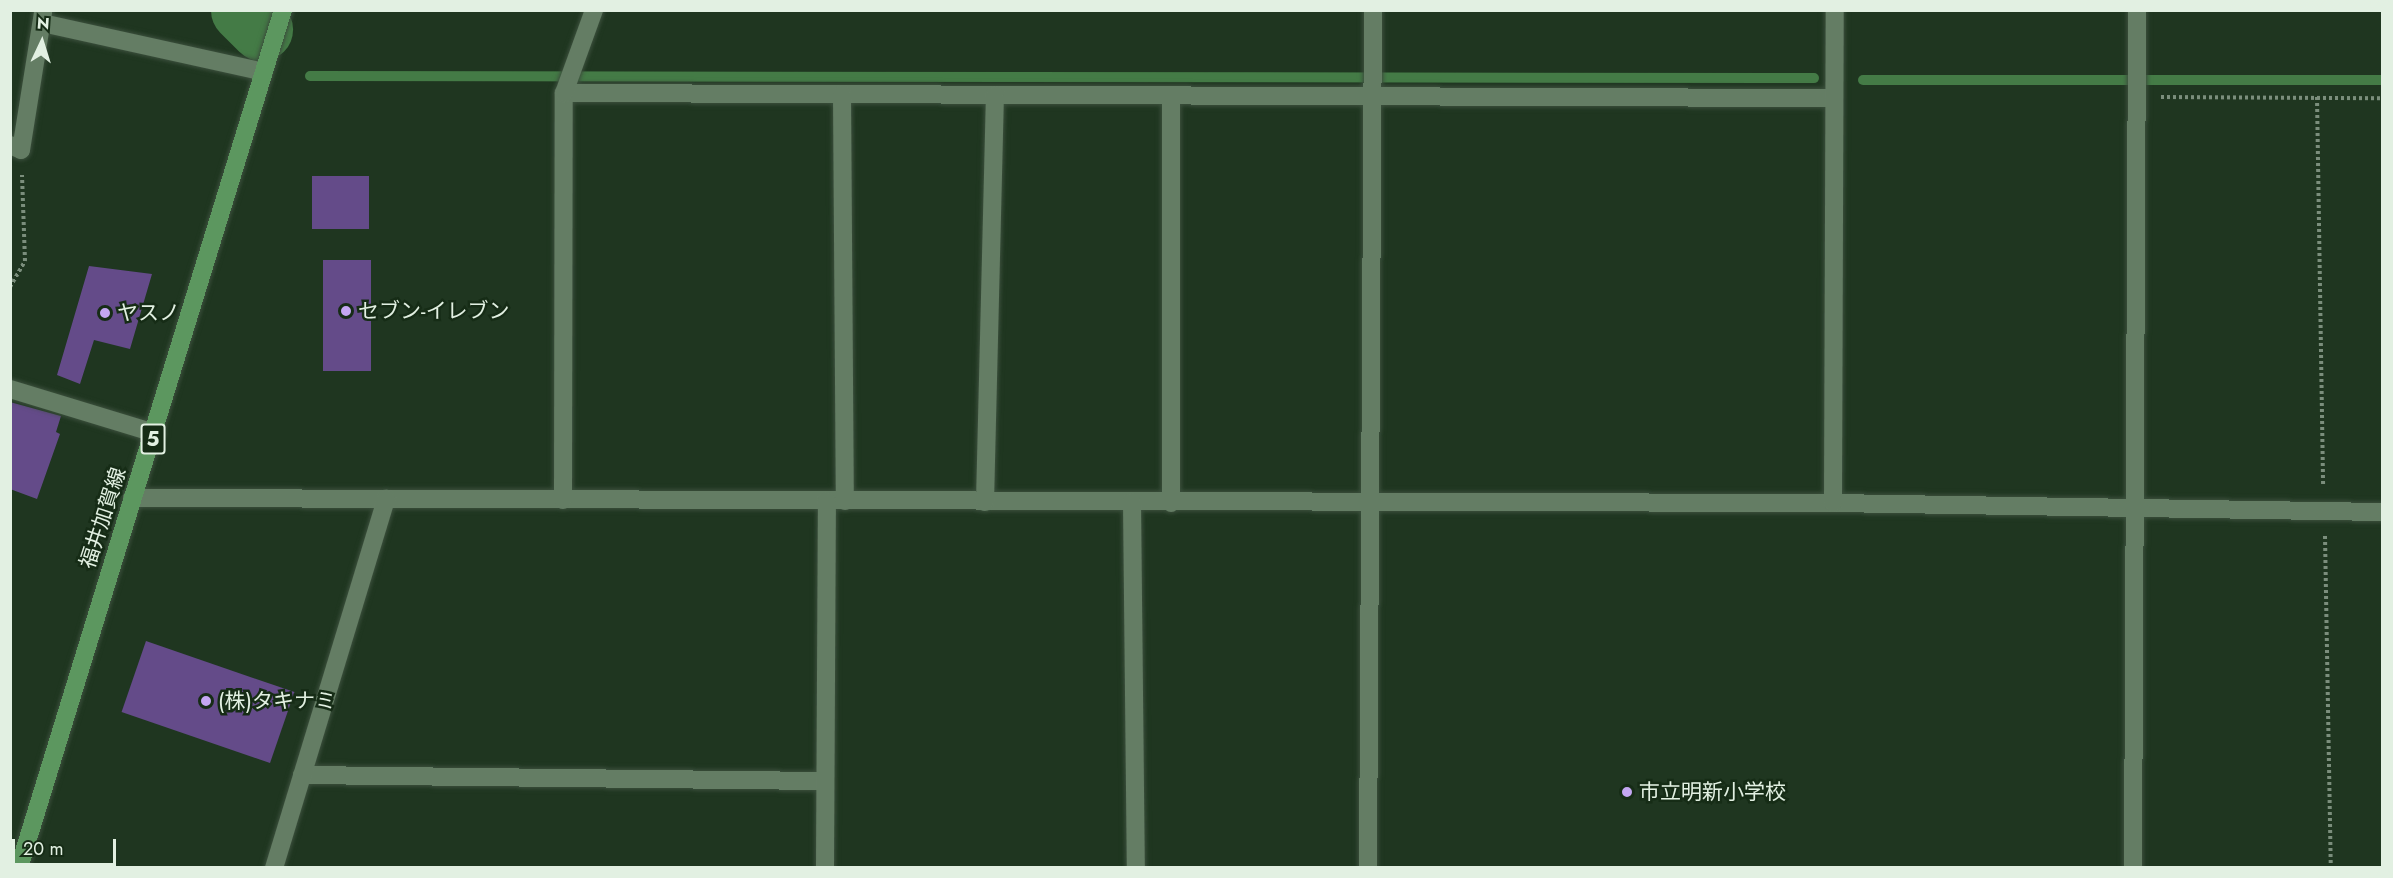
<!DOCTYPE html>
<meta charset="utf-8">
<style>
body{margin:0}
#map{position:relative;width:2393px;height:878px;overflow:hidden;background:#1f3620;font-family:Jost,"Noto Sans JP",sans-serif}
div>[style]{position:absolute}
.stream>*{height:10px;margin:-5px;padding:0 5px;transform-origin:5px;border-radius:5px;background:#447b46}
.river>*{height:63px;margin:-31.5px;padding:0 31.5px;transform-origin:31.5px;border-radius:31.5px;background:#447b46}
.building>*{inset:0;background:#644b89;transform-origin:0 0}
.path>*{height:4px;margin-top:-2px;transform-origin:0;background:repeating-linear-gradient(90deg,#7b8e7c 0 3px,transparent 0 6px)}
.roads{filter:drop-shadow(0 0 2px #3c503d) drop-shadow(0 0 2px #3c503d)}
.minor>*{height:18px;margin:-9px;padding:0 9px;transform-origin:9px;border-radius:9px;background:#647d64}
.major>*{height:18px;margin:-9px;padding:0 9px;transform-origin:9px;border-radius:9px;background:#5c975f}
.dots>*{width:16px;height:16px;translate:-50% -50%;box-sizing:border-box;border:3px solid #162c16;border-radius:50%}
span{translate:-50% -50%;white-space:nowrap;text-align:center;line-height:1.15;-webkit-text-stroke:5px #162c16;paint-order:stroke}
.shield-label span{padding:2px 4px;background:#162c16;border:2px solid;border-radius:4px;-webkit-text-stroke-width:0}
.shield-label{font-size:20px;color:#e2f0e2;font-weight:700}
.poi-label{font-size:21px;color:#e2f0e2}
.left{translate:0 -50%;text-align:left}
.street-label{font-size:21px;color:#e2f0e2}
.frame{position:absolute;inset:0;border:12px solid #e2f0e2;pointer-events:none}
.north{position:absolute;left:12px;top:12px;width:60px;height:60px;-webkit-text-stroke:4px #162c16;paint-order:stroke;rotate:4deg;font-size:16px;font-weight:700;line-height:24px;text-align:center;color:#e2f0e2}
.north::after{content:'';display:block;margin:auto;width:21px;height:27px;background:#e2f0e2;clip-path:polygon(50% 0,100% 100%,50% 72%,0 100%)}
.scale{position:absolute;left:12px;top:839px;width:104px;height:27px;box-sizing:border-box;border:3px solid #e2f0e2;border-top:0;padding-left:8px;font-size:18px;line-height:21px;white-space:nowrap;color:#e2f0e2;-webkit-text-stroke:4px #162c16;paint-order:stroke}
</style>
<div id="map">
<div class="stream">
<i style="left:310px;top:76px;width:1504px;rotate:0.08deg"></i>
<i style="left:1863px;top:80px;width:519px"></i>
</div>
<div class="river">
<i style="left:242px;top:10px;width:27px;rotate:45deg"></i>
</div>
<div class="building">
<i style="left:312px;top:176px;width:57px;height:53px"></i>
<i style="left:323px;top:260px;width:48px;height:111px"></i>
<i style="clip-path:polygon(89px 266px,152px 274px,130px 349px,94px 340px,80px 384px,57px 375px)"></i>
<i style="clip-path:polygon(10px 402px,61px 416px,56px 432px,60px 434px,37px 499px,10px 489px)"></i>
<i style="left:146px;top:641px;width:157px;height:75px;rotate:19deg"></i>
</div>
<div class="path">
<i style="left:2161px;top:97px;width:221px;rotate:0.3deg"></i>
<i style="left:2317px;top:97px;width:387px;rotate:89.1deg"></i>
<i style="left:10px;top:287px;width:30px;rotate:-60deg"></i>
<i style="left:25px;top:261px;width:86px;rotate:-92deg"></i>
<i style="left:2325px;top:536px;width:332px;rotate:89deg"></i>
</div>
<div class="roads">
<div class="minor">
<i style="left:42px;top:23px;width:227px;rotate:12.4deg"></i>
<i style="left:564px;top:93px;width:1270px;rotate:0.23deg"></i>
<i style="left:842px;top:94px;width:407px;rotate:89.6deg"></i>
<i style="left:1171px;top:95px;width:408px;rotate:90deg"></i>
<i style="left:10px;top:145px;width:12px;rotate:24deg"></i>
<i style="left:21px;top:150px;width:140px;rotate:-80.9deg"></i>
<i style="left:10px;top:389px;width:152px;rotate:16.9deg"></i>
<i style="left:132px;top:498px;width:1701px;rotate:0.17deg"></i>
<i style="left:1833px;top:503px;width:549px;rotate:0.94deg"></i>
<i style="left:563px;top:500px;width:407px;rotate:-89.9deg"></i>
<i style="left:564px;top:93px;width:88px;rotate:-70.1deg"></i>
<i style="left:985px;top:502px;width:407px;rotate:-88.6deg"></i>
<i style="left:1132px;top:502px;width:366px;rotate:89.4deg"></i>
<i style="left:1833px;top:503px;width:493px;rotate:-89.8deg"></i>
<i style="left:302px;top:775px;width:523px;rotate:0.66deg"></i>
<i style="left:274px;top:868px;width:386px;rotate:-73.1deg"></i>
<i style="left:825px;top:868px;width:367px;rotate:-89.7deg"></i>
<i style="left:1368px;top:868px;width:858px;rotate:-89.67deg"></i>
<i style="left:2133px;top:868px;width:858px;rotate:-89.73deg"></i>
</div>
<div class="major">
<i style="left:19px;top:868px;width:898px;rotate:-72.9deg"></i>
</div>
</div>
<div class="dots">
<i style="left:346px;top:311px;background:#c4a7f2"></i>
<i style="left:105px;top:313px;background:#c4a7f2"></i>
<i style="left:206px;top:701px;background:#c4a7f2"></i>
<i style="left:1627px;top:792px;background:#c4a7f2"></i>
</div>
<div class="shield-label">
<span style="left:153px;top:439px">5</span>
</div>
<div class="poi-label">
<span class="left" style="left:358px;top:311px">セブン-イレブン</span>
<span class="left" style="left:117px;top:313px">ヤスノ</span>
<span class="left" style="left:218px;top:701px">(株)タキナミ</span>
<span class="left" style="left:1639px;top:792px">市立明新小学校</span>
</div>
<div class="street-label">
<span style="left:103px;top:518px;rotate:-72deg">福井加賀線</span>
</div>
<div class="frame"></div>
<div class="north">N</div>
<div class="scale">20 m</div>
</div>
